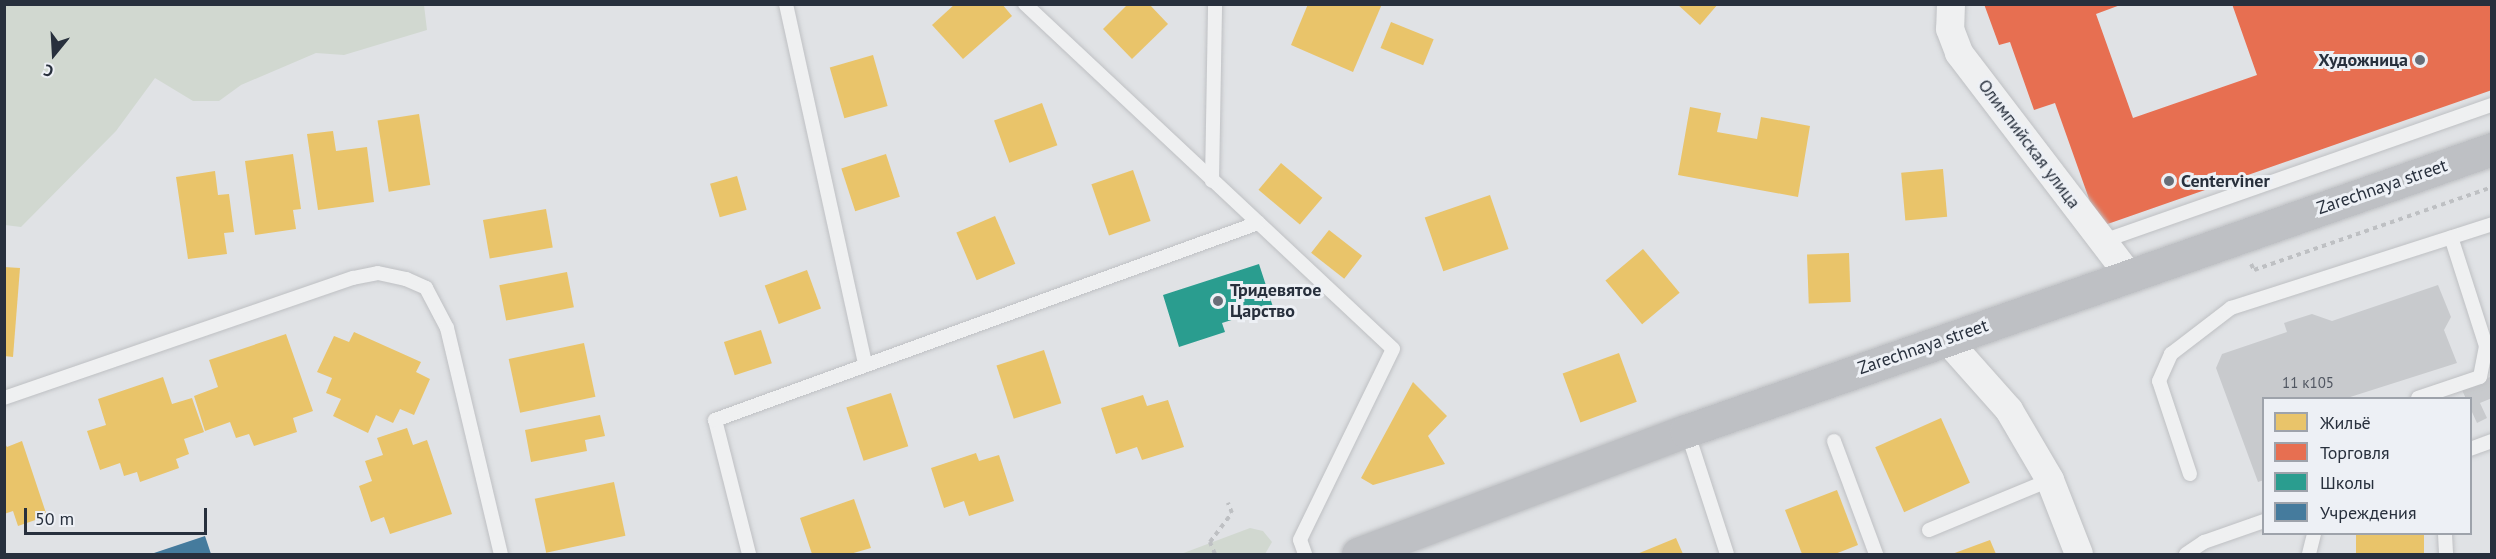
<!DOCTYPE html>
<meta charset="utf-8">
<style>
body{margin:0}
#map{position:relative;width:2496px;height:559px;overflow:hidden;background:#e0e2e5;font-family:"PT Sans",sans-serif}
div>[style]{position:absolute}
.green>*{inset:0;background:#d1d8d0}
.homes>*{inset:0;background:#e9c46a;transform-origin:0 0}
.shops>*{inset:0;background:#e76f51}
.schools>*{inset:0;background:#2a9d8f}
.public>*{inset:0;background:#457b9d}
.building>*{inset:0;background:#c8cacd}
.path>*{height:4px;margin-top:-2px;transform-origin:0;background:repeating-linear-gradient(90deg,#bec0c3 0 4.5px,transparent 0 9px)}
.roads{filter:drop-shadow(0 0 2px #bec0c3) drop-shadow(0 0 2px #bec0c3)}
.lane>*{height:14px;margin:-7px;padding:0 7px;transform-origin:7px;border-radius:7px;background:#eff0f1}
.street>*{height:28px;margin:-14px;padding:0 14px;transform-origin:14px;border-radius:14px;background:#eff0f1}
.secondary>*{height:33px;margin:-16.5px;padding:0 16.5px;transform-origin:16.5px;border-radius:16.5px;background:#bec0c4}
.dots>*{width:16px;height:16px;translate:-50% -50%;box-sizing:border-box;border:3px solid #edf0f5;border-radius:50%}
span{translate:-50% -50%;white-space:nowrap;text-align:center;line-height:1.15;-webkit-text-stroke:6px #edf0f5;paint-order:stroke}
.number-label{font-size:15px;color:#515762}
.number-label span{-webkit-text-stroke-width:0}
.poi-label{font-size:18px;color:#28303d;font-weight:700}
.right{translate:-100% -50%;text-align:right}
.left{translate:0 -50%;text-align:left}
.street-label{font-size:18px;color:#28303d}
.frame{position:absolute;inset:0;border:6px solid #28303d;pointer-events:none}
.legend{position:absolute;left:2262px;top:397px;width:210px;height:138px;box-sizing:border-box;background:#edf0f5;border:2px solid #9ea3ab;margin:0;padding:8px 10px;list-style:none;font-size:18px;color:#28303d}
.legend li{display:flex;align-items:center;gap:12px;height:30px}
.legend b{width:30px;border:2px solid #9ea3ab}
.north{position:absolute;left:24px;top:24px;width:60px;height:60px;-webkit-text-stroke:4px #edf0f5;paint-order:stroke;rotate:198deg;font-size:16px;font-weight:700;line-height:24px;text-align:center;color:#28303d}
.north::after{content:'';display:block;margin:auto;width:21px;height:27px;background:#28303d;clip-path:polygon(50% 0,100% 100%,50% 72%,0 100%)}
.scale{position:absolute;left:24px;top:508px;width:183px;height:27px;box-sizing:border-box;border:3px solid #28303d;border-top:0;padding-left:8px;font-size:18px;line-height:21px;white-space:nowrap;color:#28303d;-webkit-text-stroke:4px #edf0f5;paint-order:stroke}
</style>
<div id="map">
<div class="green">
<i style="clip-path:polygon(5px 4px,424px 5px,427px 30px,344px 55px,316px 53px,241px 85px,219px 101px,193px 101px,155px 78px,116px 131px,21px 227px,5px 225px)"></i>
<i style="clip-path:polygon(1250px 528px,1263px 531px,1272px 542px,1265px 554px,1181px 554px)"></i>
</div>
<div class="homes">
<i style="clip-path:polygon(955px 4px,1002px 4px,1012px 16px,963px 59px,932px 25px)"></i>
<i style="clip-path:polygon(1128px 4px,1149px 4px,1168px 24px,1132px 59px,1103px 29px)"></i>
<i style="clip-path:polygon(1308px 4px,1382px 4px,1353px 72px,1291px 45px)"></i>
<i style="clip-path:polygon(1677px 4px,1718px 4px,1700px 25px)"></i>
<i style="left:1391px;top:22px;width:46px;height:28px;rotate:22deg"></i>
<i style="left:873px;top:55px;width:53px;height:45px;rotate:74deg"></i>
<i style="left:1042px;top:103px;width:45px;height:51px;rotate:70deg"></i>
<i style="clip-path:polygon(1690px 107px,1721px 113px,1717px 132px,1757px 139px,1761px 117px,1810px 126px,1798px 197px,1678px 175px)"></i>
<i style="left:419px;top:114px;width:72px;height:42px;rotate:81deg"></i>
<i style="clip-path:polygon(333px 131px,336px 151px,367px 147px,374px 202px,318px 210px,307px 134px)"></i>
<i style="clip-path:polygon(293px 154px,301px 209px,293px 210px,296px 229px,255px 235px,245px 161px)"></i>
<i style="left:886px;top:154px;width:45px;height:47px;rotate:72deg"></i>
<i style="left:1281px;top:163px;width:54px;height:35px;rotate:40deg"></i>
<i style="left:1943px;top:169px;width:48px;height:42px;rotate:85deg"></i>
<i style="left:1133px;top:170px;width:54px;height:44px;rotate:71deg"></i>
<i style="clip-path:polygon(215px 171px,218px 195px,229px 194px,234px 232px,224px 233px,227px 254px,188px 259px,176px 177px)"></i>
<i style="left:737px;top:176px;width:35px;height:28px;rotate:74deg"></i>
<i style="left:1490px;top:195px;width:57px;height:69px;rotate:71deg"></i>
<i style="left:546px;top:209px;width:39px;height:64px;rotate:80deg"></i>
<i style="left:995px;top:216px;width:52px;height:42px;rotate:67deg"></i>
<i style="left:1329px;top:230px;width:42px;height:29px;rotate:38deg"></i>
<i style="left:1643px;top:249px;width:57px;height:49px;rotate:50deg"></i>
<i style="left:1849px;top:253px;width:49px;height:42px;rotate:88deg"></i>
<i style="clip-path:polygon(4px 267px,20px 268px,13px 357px,4px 356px)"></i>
<i style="left:807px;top:270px;width:41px;height:45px;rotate:70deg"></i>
<i style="left:567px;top:272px;width:36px;height:69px;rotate:79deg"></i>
<i style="left:761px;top:330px;width:35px;height:39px;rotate:72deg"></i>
<i style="clip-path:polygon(354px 332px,421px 362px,416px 372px,430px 379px,414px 415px,400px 409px,393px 423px,376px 415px,368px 433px,333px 416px,341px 399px,326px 393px,332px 378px,317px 372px,334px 336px,349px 342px)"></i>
<i style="clip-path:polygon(286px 334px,313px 411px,293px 418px,297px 432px,254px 446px,249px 434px,236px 438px,230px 422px,205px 431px,194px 396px,218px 387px,209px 360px)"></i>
<i style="left:584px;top:343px;width:55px;height:77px;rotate:78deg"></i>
<i style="left:1044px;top:350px;width:56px;height:50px;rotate:72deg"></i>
<i style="left:1619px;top:353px;width:52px;height:60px;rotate:70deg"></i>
<i style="clip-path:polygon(163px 377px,172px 404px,192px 398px,204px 432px,184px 439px,189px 454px,176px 459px,179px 468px,140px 482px,137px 472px,124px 476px,120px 463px,100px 470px,87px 431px,106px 425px,98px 399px)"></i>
<i style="clip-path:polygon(1413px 382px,1447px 416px,1428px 436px,1445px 464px,1373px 485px,1361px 478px)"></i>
<i style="left:891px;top:393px;width:56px;height:47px;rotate:72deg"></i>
<i style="clip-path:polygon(1143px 395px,1147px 406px,1168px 400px,1184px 447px,1142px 460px,1137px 447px,1116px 454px,1101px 408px)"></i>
<i style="clip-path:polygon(600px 415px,605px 436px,585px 440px,587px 451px,531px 462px,525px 430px)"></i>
<i style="left:1941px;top:418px;width:71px;height:72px;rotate:66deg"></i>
<i style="clip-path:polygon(407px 428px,413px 445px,427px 440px,452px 514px,390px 534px,384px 517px,371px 522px,359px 486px,372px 481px,365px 461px,383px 455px,377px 438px)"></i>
<i style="clip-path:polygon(22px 441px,47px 516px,18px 526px,13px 511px,4px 514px,4px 442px,7px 447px)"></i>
<i style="clip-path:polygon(976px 453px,979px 461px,999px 455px,1014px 501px,969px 516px,964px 501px,944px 508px,931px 468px)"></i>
<i style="left:614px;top:482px;width:55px;height:81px;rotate:78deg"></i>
<i style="clip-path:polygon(1837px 490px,1858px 545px,1835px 554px,1802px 554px,1785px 510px)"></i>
<i style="clip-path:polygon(854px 499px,871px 548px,850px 554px,812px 554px,800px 518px)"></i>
<i style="left:2356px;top:534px;width:68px;height:20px"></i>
<i style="clip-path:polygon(1676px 538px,1683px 554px,1637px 554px)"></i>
<i style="clip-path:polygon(1990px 540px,1996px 554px,1952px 554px)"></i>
</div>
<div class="shops">
<i style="clip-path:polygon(1984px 4px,2123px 4px,2096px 14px,2133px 118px,2257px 75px,2232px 4px,2492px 4px,2492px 90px,2099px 227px,2055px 103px,2034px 110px,2010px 42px,1999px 45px)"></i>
</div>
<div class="schools">
<i style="clip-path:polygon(1259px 264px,1273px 307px,1222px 323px,1225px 332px,1179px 347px,1163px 295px)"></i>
</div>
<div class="public">
<i style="clip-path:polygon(205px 536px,211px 554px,151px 554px)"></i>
</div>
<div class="building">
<i style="clip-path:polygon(2438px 285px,2451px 317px,2444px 330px,2457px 363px,2347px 398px,2264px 398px,2264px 480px,2258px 482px,2216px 368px,2222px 354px,2287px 332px,2284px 323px,2312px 314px,2332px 321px)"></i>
<i style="clip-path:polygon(2490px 377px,2492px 398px,2480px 403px,2487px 418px,2477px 423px,2462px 390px)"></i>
</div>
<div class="path">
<i style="left:2251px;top:264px;width:7px;rotate:63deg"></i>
<i style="left:2254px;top:270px;width:252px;rotate:-19.2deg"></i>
<i style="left:1215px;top:554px;width:13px;rotate:-113deg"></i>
<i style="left:1210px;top:542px;width:36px;rotate:-53deg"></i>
<i style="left:1232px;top:513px;width:11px;rotate:-112deg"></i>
</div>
<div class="roads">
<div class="lane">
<i style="left:786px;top:4px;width:368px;rotate:77.6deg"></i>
<i style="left:1025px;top:4px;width:504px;rotate:43.15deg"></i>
<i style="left:1393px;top:349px;width:212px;rotate:116deg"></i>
<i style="left:1300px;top:540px;width:15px;rotate:70deg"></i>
<i style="left:1212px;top:181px;width:177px;rotate:-89deg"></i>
<i style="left:2103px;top:241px;width:412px;rotate:-19.3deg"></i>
<i style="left:4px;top:398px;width:369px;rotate:-19deg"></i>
<i style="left:353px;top:278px;width:25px;rotate:-11deg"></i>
<i style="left:378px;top:273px;width:29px;rotate:12deg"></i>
<i style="left:406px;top:279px;width:22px;rotate:24deg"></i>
<i style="left:426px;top:288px;width:45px;rotate:62.3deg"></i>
<i style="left:447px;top:328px;width:232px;rotate:76.6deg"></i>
<i style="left:2418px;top:398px;width:65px;rotate:-18.7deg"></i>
<i style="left:2480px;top:377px;width:32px;rotate:-79deg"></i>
<i style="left:2486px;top:346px;width:114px;rotate:-107.8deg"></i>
<i style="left:1687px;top:431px;width:129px;rotate:72deg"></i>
<i style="left:1834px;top:441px;width:121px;rotate:69.6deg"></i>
<i style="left:2470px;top:449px;width:23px;rotate:-20deg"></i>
<i style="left:2190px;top:474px;width:98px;rotate:-108.4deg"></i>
<i style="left:2159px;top:381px;width:30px;rotate:-66deg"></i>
<i style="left:2171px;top:354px;width:76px;rotate:-37.5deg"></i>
<i style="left:2231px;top:308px;width:274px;rotate:-17.8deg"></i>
<i style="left:1929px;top:530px;width:131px;rotate:-22.5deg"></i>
<i style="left:2445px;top:534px;width:20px;rotate:87deg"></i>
<i style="left:749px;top:554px;width:138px;rotate:-104.2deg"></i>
<i style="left:715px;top:420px;width:578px;rotate:-19.94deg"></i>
<i style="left:2186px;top:554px;width:22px;rotate:-34deg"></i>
<i style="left:2204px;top:542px;width:64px;rotate:-19.3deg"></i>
<i style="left:2309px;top:554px;width:21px;rotate:-76deg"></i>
</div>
<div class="street">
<i style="left:1951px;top:4px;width:25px;rotate:92deg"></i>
<i style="left:1950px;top:29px;width:26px;rotate:69deg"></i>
<i style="left:1959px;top:53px;width:280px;rotate:52.6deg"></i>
<i style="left:1946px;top:339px;width:95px;rotate:48.4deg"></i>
<i style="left:2009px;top:410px;width:81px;rotate:59.6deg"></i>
<i style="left:2050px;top:480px;width:79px;rotate:68.6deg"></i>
</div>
<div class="secondary">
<i style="left:1358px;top:554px;width:350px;rotate:-20.6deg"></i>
<i style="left:1686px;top:431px;width:854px;rotate:-19.28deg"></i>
</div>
</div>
<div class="dots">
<i style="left:2420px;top:60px;background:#686e78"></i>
<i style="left:2169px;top:181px;background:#686e78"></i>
<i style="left:1218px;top:301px;background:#686e78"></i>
</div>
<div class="number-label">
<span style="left:2308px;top:383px">11 к105</span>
</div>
<div class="poi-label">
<span class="right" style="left:2408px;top:60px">Художница</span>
<span class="left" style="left:2181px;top:181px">Centerviner</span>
<span class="left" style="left:1230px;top:301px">Тридевятое<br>Царство</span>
</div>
<div class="street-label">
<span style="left:2029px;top:144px;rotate:53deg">Олимпийская улица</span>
<span style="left:2382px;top:187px;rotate:-19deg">Zarechnaya street</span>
<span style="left:1923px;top:347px;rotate:-19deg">Zarechnaya street</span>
</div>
<div class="frame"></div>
<ul class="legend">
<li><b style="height:16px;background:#e9c46a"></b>Жильё</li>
<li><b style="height:16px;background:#e76f51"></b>Торговля</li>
<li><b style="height:16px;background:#2a9d8f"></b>Школы</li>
<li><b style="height:16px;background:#457b9d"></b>Учреждения</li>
</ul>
<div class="north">С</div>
<div class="scale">50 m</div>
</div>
